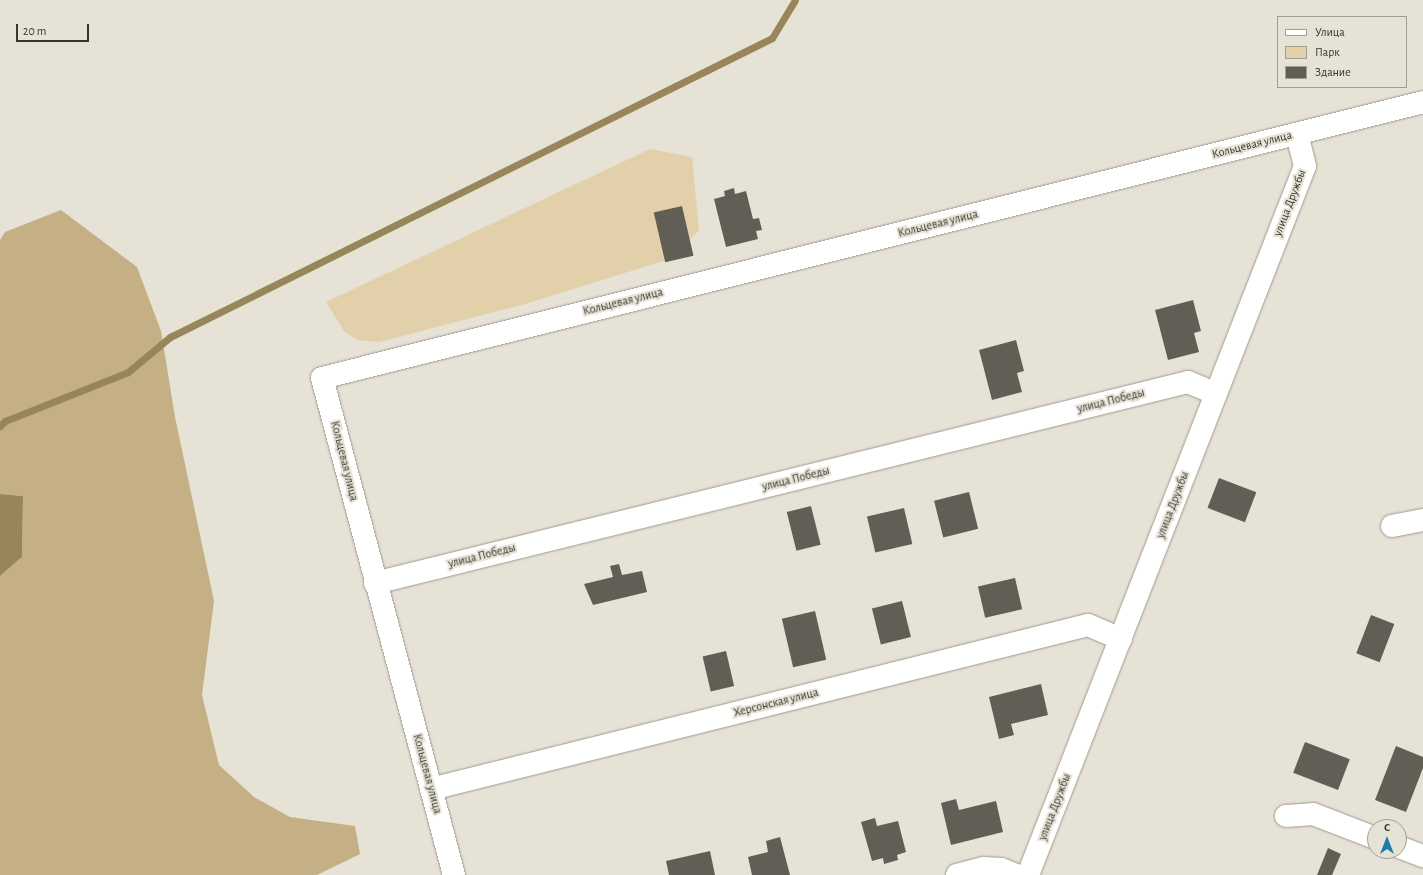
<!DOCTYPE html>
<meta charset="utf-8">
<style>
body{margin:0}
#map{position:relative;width:1423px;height:875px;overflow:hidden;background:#e7e2d6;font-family:"Alegreya Sans",sans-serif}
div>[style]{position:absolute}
.green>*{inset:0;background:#e2d0aa}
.forest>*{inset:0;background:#c4b084}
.water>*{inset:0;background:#98855a}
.stream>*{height:7px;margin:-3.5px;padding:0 3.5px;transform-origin:3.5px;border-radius:3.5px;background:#98855a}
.building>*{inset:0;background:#635e55;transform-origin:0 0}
.roads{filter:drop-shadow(0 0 1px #9f9a90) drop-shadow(0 0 1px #9f9a90)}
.minor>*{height:22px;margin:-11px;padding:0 11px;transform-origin:11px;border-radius:11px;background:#fff}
span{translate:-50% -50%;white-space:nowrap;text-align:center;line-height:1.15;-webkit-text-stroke:4px #e7e2d6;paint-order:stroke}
.street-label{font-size:12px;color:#373531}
.legend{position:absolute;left:1277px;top:16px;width:130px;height:72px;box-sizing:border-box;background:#e7e2d6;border:1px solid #a19d94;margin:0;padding:5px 7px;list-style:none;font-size:12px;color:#373531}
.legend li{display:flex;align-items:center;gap:8px;height:20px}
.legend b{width:20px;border:1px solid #a19d94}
.north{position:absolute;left:1367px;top:819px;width:40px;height:40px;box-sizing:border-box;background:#e7e2d6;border:1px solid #a19d94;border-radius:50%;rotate:0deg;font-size:11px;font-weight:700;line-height:16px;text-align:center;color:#373531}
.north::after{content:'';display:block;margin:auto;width:14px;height:18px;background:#1e7ba8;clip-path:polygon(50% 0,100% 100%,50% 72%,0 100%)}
.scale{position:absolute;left:16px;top:24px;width:73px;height:18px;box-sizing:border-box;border:2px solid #373531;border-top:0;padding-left:5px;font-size:12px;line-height:14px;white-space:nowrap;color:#373531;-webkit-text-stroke:3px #e7e2d6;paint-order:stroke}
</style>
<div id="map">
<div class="green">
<i style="clip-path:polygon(650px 149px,692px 157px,699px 230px,670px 259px,525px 304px,379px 342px,357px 340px,344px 331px,326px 302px)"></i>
</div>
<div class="forest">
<i style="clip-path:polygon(61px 210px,137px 267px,161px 331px,175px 417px,214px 601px,202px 695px,219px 765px,254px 797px,290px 817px,355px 826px,360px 854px,317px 875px,0 875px,0 576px,22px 557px,23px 496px,0 494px,0 240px,5px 232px)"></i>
</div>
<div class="water">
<i style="clip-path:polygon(0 494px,23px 496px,22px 557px,0 576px)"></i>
</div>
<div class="stream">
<i style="left:0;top:426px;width:7px;rotate:-45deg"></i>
<i style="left:5px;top:421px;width:132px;rotate:-21.7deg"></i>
<i style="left:128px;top:372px;width:55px;rotate:-39.8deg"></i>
<i style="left:170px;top:337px;width:672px;rotate:-26.41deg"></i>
<i style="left:772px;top:38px;width:44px;rotate:-58.8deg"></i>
</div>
<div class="building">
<i style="clip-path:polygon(734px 188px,735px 194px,746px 191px,753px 219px,759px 218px,762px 230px,756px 231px,758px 239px,726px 247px,714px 199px,725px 196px,724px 191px)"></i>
<i style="left:682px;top:206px;width:51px;height:29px;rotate:77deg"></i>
<i style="clip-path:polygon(1193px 300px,1201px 331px,1194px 333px,1199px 352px,1168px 360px,1155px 310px)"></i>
<i style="clip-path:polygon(1016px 340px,1024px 371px,1017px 373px,1022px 392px,992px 400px,979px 350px)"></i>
<i style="left:1219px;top:478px;width:40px;height:32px;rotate:21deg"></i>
<i style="left:969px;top:492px;width:38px;height:36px;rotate:76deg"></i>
<i style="left:811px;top:506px;width:40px;height:25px;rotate:76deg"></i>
<i style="left:904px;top:508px;width:37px;height:38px;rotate:77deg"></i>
<i style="clip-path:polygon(619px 564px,622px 575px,642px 571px,647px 592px,593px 605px,584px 584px,613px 577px,610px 566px)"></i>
<i style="left:1015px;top:578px;width:32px;height:38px;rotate:77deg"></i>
<i style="left:902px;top:601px;width:37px;height:31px;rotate:76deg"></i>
<i style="left:815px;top:611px;width:50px;height:34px;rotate:77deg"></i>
<i style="left:1371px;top:615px;width:25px;height:41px;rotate:21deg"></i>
<i style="left:726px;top:651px;width:36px;height:24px;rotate:77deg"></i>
<i style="clip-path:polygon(1041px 684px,1048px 715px,1011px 724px,1014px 735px,999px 739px,989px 697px)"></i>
<i style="left:1305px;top:742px;width:48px;height:33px;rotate:21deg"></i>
<i style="clip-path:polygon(1396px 746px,1423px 757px,1423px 768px,1406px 812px,1375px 800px)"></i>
<i style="clip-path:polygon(956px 799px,959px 810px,996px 801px,1003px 832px,951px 845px,941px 803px)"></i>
<i style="clip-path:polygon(875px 818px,877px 826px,898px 821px,906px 852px,897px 855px,898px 860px,884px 864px,883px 858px,872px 861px,861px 822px)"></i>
<i style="clip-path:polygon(780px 837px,790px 875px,752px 875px,748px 857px,768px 852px,766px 841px)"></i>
<i style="clip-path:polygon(1328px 848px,1341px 854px,1332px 875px,1317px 875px)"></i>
<i style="clip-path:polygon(710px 851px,715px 875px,669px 875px,666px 861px)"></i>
</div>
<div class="roads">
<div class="minor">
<i style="left:1392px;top:526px;width:32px;rotate:-11deg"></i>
<i style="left:375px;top:583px;width:837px;rotate:-13.89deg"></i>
<i style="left:1188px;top:382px;width:30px;rotate:23deg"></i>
<i style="left:431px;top:789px;width:677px;rotate:-14.02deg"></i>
<i style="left:1088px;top:625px;width:36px;rotate:23deg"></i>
<i style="left:1286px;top:816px;width:27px;rotate:-4deg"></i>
<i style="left:1313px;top:814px;width:66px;rotate:21.2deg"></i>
<i style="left:1399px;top:847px;width:26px;rotate:21deg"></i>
<i style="left:454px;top:875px;width:514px;rotate:-104.87deg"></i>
<i style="left:322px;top:378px;width:1135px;rotate:-14.07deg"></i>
<i style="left:957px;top:875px;width:28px;rotate:-15deg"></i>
<i style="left:984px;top:868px;width:17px;rotate:3deg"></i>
<i style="left:1001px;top:869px;width:16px;rotate:22deg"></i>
<i style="left:1028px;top:875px;width:761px;rotate:-68.66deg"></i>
<i style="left:1305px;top:166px;width:33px;rotate:-104deg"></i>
</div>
</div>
<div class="street-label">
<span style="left:1252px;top:145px;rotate:-14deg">Кольцевая улица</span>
<span style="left:1290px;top:203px;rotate:-69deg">улица Дружбы</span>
<span style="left:938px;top:224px;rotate:-14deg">Кольцевая улица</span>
<span style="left:623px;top:302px;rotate:-14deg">Кольцевая улица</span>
<span style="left:1111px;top:401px;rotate:-14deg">улица Победы</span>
<span style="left:344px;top:461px;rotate:76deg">Кольцевая улица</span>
<span style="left:796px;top:479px;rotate:-14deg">улица Победы</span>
<span style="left:1173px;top:505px;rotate:-69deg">улица Дружбы</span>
<span style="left:482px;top:556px;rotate:-14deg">улица Победы</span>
<span style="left:776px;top:703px;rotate:-14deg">Херсонская улица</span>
<span style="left:427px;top:774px;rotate:75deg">Кольцевая улица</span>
<span style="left:1055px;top:807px;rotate:-69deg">улица Дружбы</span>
</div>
<ul class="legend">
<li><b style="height:5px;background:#fff"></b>Улица</li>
<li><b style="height:11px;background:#e2d0aa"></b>Парк</li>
<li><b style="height:11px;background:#635e55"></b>Здание</li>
</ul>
<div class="north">С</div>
<div class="scale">20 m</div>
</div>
